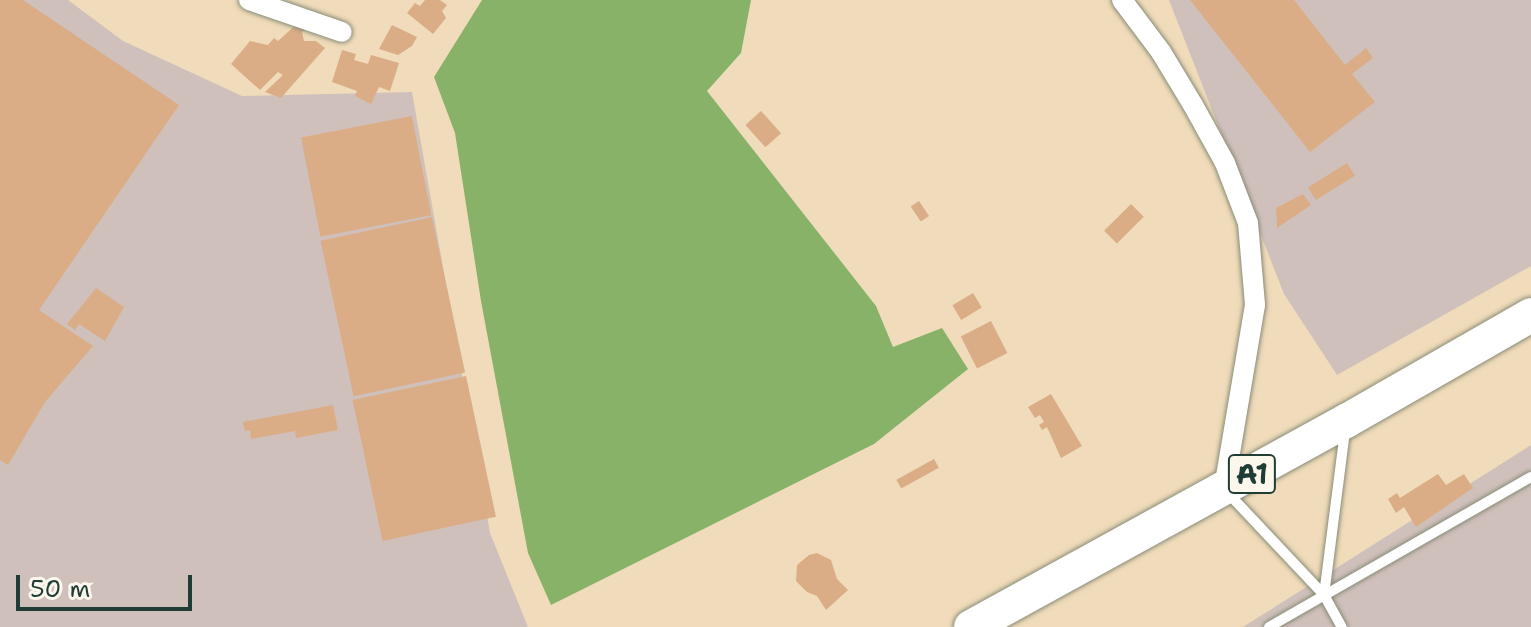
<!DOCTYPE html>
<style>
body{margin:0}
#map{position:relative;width:1531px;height:627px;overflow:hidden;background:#f0dbba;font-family:"Shantell Sans",sans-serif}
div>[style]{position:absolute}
.industrial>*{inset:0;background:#d0c0bc}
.forest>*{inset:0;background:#88b268}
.building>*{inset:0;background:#daad87;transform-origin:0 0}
.roads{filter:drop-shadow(0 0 2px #888c77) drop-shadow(0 0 2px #888c77)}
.service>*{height:10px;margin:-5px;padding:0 5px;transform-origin:5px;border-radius:5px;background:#fff}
.minor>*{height:20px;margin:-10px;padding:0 10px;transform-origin:10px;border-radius:10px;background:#fff}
.trunk>*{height:34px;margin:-17px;padding:0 17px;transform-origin:17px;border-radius:17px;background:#fff}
span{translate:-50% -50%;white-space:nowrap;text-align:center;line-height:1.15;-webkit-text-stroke:6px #fbf7ec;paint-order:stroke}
.shield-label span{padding:2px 6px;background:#fbf7ec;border:2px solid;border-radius:6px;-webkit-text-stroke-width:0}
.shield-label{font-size:28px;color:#1f3d34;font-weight:700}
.scale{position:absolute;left:16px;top:575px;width:176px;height:36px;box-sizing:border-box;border:4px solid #1f3d34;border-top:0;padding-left:10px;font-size:24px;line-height:28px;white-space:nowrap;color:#1f3d34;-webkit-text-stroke:6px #fbf7ec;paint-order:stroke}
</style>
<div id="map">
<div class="industrial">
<i style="clip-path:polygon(0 0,68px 0,123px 41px,242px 96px,412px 92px,490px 533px,528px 627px,0 627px)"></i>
<i style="clip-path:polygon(1169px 0,1531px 0,1531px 266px,1337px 375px,1284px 294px)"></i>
<i style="clip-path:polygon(1531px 445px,1531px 627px,1243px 627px)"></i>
</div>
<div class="forest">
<i style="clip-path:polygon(482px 0,751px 0,741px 53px,707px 91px,876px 306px,893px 347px,942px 328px,968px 369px,874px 444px,551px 605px,528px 553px,481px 301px,455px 133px,434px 77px)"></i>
</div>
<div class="building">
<i style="clip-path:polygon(0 0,23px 0,179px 105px,39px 310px,93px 346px,45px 402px,8px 465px,0 460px)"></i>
<i style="clip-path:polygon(425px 0,440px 0,447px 5px,442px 11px,446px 18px,433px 34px,407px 13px,415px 3px,420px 6px)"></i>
<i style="clip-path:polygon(1190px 0,1294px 0,1345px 65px,1366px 48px,1373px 58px,1352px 74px,1375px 102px,1310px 152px)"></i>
<i style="clip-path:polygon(298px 23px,305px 30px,302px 32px,304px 41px,316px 41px,325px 48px,281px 98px,265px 92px,283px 75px,278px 72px,260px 90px,231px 64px,250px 41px,268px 45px,274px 38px,278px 41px)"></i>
<i style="clip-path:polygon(392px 25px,417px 37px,412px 46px,398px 55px,379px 49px)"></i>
<i style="clip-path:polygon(342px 50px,356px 54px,354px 60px,368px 64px,371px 55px,399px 63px,390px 91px,379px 87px,371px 104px,355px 96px,357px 91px,332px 82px)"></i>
<i style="left:761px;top:111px;width:30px;height:21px;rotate:48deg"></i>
<i style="left:412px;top:116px;width:101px;height:113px;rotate:79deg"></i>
<i style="left:1347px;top:163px;width:15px;height:46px;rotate:58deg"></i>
<i style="clip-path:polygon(1303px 194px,1311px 205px,1277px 228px,1276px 208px)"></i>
<i style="left:919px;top:201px;width:18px;height:10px;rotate:56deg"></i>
<i style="left:1131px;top:204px;width:18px;height:38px;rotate:45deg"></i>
<i style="left:432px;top:217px;width:159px;height:114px;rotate:78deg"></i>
<i style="clip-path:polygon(96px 288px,124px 307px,105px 341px,79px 324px,75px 330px,67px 324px)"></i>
<i style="left:973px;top:293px;width:17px;height:24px;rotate:59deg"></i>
<i style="left:991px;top:321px;width:36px;height:34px;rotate:63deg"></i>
<i style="left:466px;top:376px;width:144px;height:116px;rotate:78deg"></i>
<i style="clip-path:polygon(1051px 394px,1082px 446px,1061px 458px,1047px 427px,1042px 430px,1039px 425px,1044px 422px,1040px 415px,1035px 418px,1028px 407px)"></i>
<i style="clip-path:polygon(333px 405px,338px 430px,296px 438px,295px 431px,251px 439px,250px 430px,245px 431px,243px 422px)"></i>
<i style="left:934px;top:459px;width:10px;height:43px;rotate:61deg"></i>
<i style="clip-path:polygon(1438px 474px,1446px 485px,1464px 474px,1473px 488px,1416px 527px,1404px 507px,1396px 513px,1388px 499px,1397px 493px,1400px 498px)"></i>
<i style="clip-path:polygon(817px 553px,831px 560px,837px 579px,848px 590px,826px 610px,817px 596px,807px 592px,796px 581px,797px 565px,809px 555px)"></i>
</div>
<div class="roads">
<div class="service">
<i style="left:1227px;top:492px;width:141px;rotate:46.7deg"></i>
<i style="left:1324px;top:595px;width:37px;rotate:61deg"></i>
<i style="left:1324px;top:595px;width:166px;rotate:-82.7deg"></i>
<i style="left:1269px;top:627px;width:302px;rotate:-29.8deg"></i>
</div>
<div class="minor">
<i style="left:249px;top:0;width:98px;rotate:19deg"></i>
<i style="left:1122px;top:0;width:65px;rotate:53.1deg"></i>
<i style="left:1161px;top:52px;width:62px;rotate:58.9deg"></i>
<i style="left:1193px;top:105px;width:66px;rotate:61.1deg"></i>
<i style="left:1225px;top:163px;width:64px;rotate:69deg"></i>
<i style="left:1248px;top:223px;width:82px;rotate:85.1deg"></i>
<i style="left:1255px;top:305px;width:187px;rotate:99.6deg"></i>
</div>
<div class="trunk">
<i style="left:971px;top:627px;width:428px;rotate:-28.8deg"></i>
<i style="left:1346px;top:421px;width:213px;rotate:-29.8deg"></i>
</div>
</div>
<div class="shield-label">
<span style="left:1252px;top:474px">A1</span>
</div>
<div class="scale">50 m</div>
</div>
